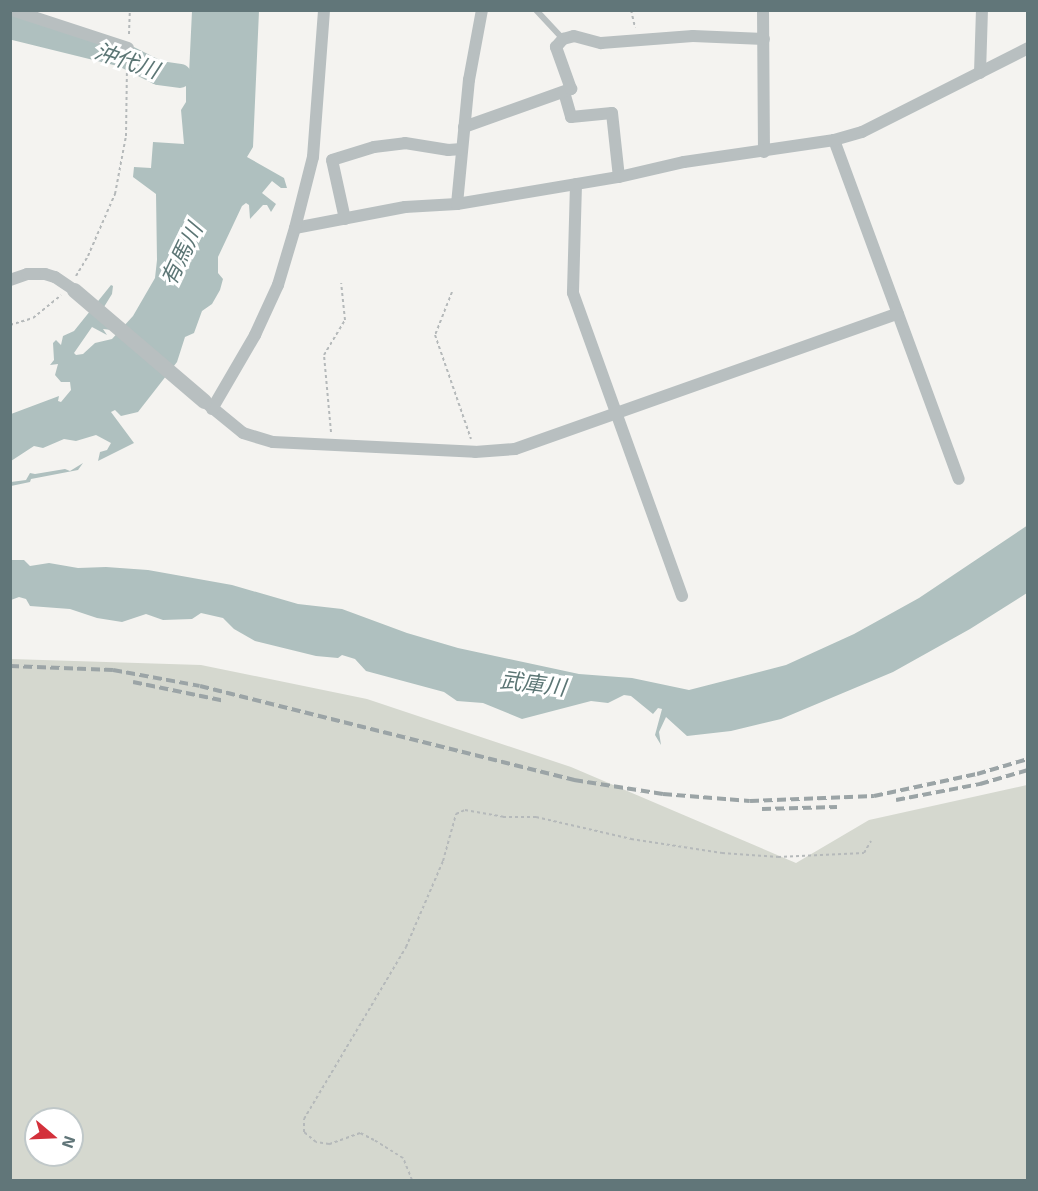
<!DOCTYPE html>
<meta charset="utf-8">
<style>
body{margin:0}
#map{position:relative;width:1038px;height:1191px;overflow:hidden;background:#f4f3f0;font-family:"Exo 2","Noto Sans JP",sans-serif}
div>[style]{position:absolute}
.green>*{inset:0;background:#d5d8cf}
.water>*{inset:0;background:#afc0bf}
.river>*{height:24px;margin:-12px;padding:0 12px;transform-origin:12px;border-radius:12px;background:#afc0bf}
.path>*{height:2px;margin-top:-1px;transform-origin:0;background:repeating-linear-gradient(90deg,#b5b9ba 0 3px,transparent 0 6px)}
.service>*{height:6px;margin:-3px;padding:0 3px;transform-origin:3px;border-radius:3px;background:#b8bfc0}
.minor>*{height:12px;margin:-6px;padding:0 6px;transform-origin:6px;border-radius:6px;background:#b8bfc0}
.tertiary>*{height:15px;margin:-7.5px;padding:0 7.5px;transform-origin:7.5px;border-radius:7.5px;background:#b8bfc0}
.rail>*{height:4px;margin-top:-2px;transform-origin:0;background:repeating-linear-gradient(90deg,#9ba4a6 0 9px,transparent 0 13.5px)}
span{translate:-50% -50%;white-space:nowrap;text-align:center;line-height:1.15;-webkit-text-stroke:6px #fff;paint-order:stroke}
.water-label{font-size:22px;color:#5c7675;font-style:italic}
.frame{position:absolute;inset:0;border:12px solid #617679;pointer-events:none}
.north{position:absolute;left:24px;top:1107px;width:60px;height:60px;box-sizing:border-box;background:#fff;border:2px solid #c0c8c9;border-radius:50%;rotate:109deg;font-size:16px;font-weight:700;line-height:24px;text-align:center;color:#617679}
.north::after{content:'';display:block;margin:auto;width:21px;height:27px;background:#d3313b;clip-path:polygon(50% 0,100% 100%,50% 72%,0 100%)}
</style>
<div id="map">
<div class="green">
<i style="clip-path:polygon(evenodd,11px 659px,201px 665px,367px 699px,571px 767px,796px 863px,869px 820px,1027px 785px,1027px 1180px,11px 1180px,11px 659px,36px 1119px,72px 1119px,72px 1155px,36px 1155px,36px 1119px)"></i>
</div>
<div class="water">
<i style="clip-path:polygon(192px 11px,259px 11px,253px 147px,247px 157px,284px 178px,287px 188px,281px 188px,272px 181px,262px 193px,276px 204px,271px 212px,267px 205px,263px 205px,250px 219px,249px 205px,246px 203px,242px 206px,218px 257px,218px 273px,223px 279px,220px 290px,212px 304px,202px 311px,194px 333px,185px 337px,177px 362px,138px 412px,121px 416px,115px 410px,111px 412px,134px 443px,98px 461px,100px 452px,107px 450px,111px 443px,96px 435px,76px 441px,64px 439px,43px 448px,34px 446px,11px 461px,11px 414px,59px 396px,58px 401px,61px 402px,71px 390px,70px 382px,61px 382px,55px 375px,58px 364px,50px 365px,54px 360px,53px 343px,56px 340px,61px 345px,63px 336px,74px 331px,111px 285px,113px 286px,112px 294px,99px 315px,112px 330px,103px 329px,107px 335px,92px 327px,74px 353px,76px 355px,83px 354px,95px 343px,112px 339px,133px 316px,155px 278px,157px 260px,156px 194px,133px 177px,134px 167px,151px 168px,153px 142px,184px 144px,181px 110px,186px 102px,186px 80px,173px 75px,158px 76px,148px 70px,149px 66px,158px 71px,189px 74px)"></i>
<i style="clip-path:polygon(83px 463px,78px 470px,31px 479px,30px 482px,11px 486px,11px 482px,26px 480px,30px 473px,35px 474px,65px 469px,70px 471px)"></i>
<i style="clip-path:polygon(1028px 525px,1027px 593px,970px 629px,893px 672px,781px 719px,731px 731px,687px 736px,666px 717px,659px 732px,661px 745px,655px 735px,662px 709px,658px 708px,653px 714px,631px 696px,624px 695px,608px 703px,591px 701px,522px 719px,483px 703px,457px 701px,444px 692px,366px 671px,355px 659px,342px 655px,338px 658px,316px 656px,255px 641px,234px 629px,223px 618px,201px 613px,192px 619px,163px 620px,146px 614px,122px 622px,97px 618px,70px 609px,30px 606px,26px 599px,19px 597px,11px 600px,11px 560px,24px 560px,30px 566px,49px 563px,78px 568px,106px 567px,148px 570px,232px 585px,298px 604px,342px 609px,407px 633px,458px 648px,579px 674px,632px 678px,689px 690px,786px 665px,854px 634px,919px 598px)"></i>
</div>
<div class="river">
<i style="left:10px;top:27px;width:116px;rotate:13.9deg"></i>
<i style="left:123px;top:55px;width:40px;rotate:26.6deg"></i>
<i style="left:159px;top:73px;width:21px;rotate:8deg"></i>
</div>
<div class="path">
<i style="left:631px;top:10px;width:18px;rotate:77deg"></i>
<i style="left:129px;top:34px;width:24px;rotate:-88deg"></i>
<i style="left:76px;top:276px;width:23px;rotate:-59deg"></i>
<i style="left:88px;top:256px;width:68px;rotate:-66.5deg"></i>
<i style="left:115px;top:194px;width:59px;rotate:-79.3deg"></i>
<i style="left:126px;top:136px;width:75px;rotate:-89.2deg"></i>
<i style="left:452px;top:292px;width:46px;rotate:111.6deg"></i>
<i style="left:435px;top:335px;width:110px;rotate:70.9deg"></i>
<i style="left:10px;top:325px;width:24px;rotate:-17deg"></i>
<i style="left:33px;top:318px;width:36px;rotate:-39deg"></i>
<i style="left:331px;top:432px;width:77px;rotate:-95.2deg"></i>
<i style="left:324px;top:355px;width:41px;rotate:-59deg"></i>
<i style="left:345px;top:320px;width:37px;rotate:-96deg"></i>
<i style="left:412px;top:1180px;width:24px;rotate:-112deg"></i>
<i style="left:403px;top:1158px;width:34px;rotate:-148deg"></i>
<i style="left:374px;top:1140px;width:16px;rotate:-153deg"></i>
<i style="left:360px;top:1133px;width:33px;rotate:160deg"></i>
<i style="left:329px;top:1144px;width:13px;rotate:-171deg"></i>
<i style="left:316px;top:1142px;width:16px;rotate:-140deg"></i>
<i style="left:304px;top:1132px;width:13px;rotate:-90deg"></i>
<i style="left:304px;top:1119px;width:200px;rotate:-59.3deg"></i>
<i style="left:406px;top:947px;width:94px;rotate:-66.7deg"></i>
<i style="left:443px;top:861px;width:49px;rotate:-74.5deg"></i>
<i style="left:456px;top:814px;width:10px;rotate:-24deg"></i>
<i style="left:465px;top:810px;width:39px;rotate:10deg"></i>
<i style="left:503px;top:817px;width:33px"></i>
<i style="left:536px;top:817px;width:98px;rotate:13deg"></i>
<i style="left:631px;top:839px;width:92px;rotate:8.7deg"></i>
<i style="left:722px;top:853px;width:56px;rotate:4.1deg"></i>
<i style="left:778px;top:857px;width:86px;rotate:-2.7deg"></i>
<i style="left:864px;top:853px;width:14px;rotate:-60deg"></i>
</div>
<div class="service">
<i style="left:536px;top:10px;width:40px;rotate:47deg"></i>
</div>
<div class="minor">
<i style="left:12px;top:10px;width:122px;rotate:18.1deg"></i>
<i style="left:763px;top:10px;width:142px;rotate:89.6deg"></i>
<i style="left:980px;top:73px;width:63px;rotate:-88.2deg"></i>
<i style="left:564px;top:92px;width:26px;rotate:74deg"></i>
<i style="left:571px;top:117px;width:41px;rotate:-5.6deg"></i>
<i style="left:612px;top:113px;width:64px;rotate:83.8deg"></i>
<i style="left:464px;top:127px;width:114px;rotate:-19.6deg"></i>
<i style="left:571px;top:89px;width:45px;rotate:-109.7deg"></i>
<i style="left:556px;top:47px;width:11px;rotate:-49deg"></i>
<i style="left:563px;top:39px;width:11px;rotate:-15deg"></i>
<i style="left:574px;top:36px;width:28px;rotate:15deg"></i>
<i style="left:601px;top:43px;width:92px;rotate:-4.4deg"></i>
<i style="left:693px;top:36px;width:71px;rotate:2.4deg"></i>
<i style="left:834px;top:140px;width:361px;rotate:69.8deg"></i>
<i style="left:576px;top:184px;width:109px;rotate:91.6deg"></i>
<i style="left:573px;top:293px;width:322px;rotate:70.2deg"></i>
<i style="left:457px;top:204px;width:125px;rotate:-84.5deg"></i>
<i style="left:469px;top:80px;width:71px;rotate:-79.5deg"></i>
<i style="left:345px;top:219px;width:60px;rotate:-102.4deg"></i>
<i style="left:332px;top:160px;width:44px;rotate:-17.2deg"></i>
<i style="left:374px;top:147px;width:31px;rotate:-7deg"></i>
<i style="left:405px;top:143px;width:44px;rotate:9.2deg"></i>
<i style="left:448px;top:150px;width:14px;rotate:-4deg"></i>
<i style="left:295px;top:228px;width:112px;rotate:-10.8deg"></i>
<i style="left:405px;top:207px;width:52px;rotate:-3.3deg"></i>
<i style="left:457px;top:204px;width:164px;rotate:-9.5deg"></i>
<i style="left:619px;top:177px;width:67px;rotate:-13deg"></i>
<i style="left:684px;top:162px;width:152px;rotate:-8.3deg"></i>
<i style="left:834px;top:140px;width:29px;rotate:-16deg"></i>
<i style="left:862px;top:132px;width:186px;rotate:-26.8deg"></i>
<i style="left:10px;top:280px;width:18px;rotate:-19deg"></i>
<i style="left:27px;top:274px;width:18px"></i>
<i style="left:45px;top:274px;width:10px;rotate:17deg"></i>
<i style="left:55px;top:277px;width:23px;rotate:34deg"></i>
<i style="left:204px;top:401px;width:50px;rotate:39.4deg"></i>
<i style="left:243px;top:433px;width:31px;rotate:17deg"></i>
<i style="left:273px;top:442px;width:202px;rotate:2.8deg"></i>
<i style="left:475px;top:452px;width:40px;rotate:-4.3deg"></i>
<i style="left:515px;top:449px;width:406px;rotate:-19.5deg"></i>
<i style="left:212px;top:409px;width:86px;rotate:-59.8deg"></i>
<i style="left:255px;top:335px;width:55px;rotate:-65.3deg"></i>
<i style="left:278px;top:285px;width:59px;rotate:-73.4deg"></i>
<i style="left:295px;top:228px;width:73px;rotate:-75.8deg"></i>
<i style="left:313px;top:157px;width:147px;rotate:-85.7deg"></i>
</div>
<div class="tertiary">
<i style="left:74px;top:290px;width:171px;rotate:40.5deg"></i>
</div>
<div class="rail">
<i style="left:10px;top:666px;width:103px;rotate:2.2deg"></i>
<i style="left:113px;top:670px;width:88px;rotate:10.4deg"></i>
<i style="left:200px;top:686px;width:386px;rotate:14.1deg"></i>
<i style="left:574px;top:780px;width:90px;rotate:8.9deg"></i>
<i style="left:663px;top:794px;width:87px;rotate:4.6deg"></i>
<i style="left:750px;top:801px;width:124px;rotate:-2.3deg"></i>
<i style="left:874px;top:796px;width:105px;rotate:-12.1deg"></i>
<i style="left:977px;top:774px;width:53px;rotate:-16.4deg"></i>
<i style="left:133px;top:682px;width:94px;rotate:11.7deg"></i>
<i style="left:896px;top:800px;width:86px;rotate:-10.8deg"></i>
<i style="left:980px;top:784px;width:50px;rotate:-16.3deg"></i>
<i style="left:762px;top:809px;width:75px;rotate:-1.5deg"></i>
</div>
<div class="water-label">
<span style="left:127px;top:60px;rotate:19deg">沖代川</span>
<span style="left:181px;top:254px;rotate:-64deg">有馬川</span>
<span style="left:533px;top:683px;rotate:7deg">武庫川</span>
</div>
<div class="frame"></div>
<div class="north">N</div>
</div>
